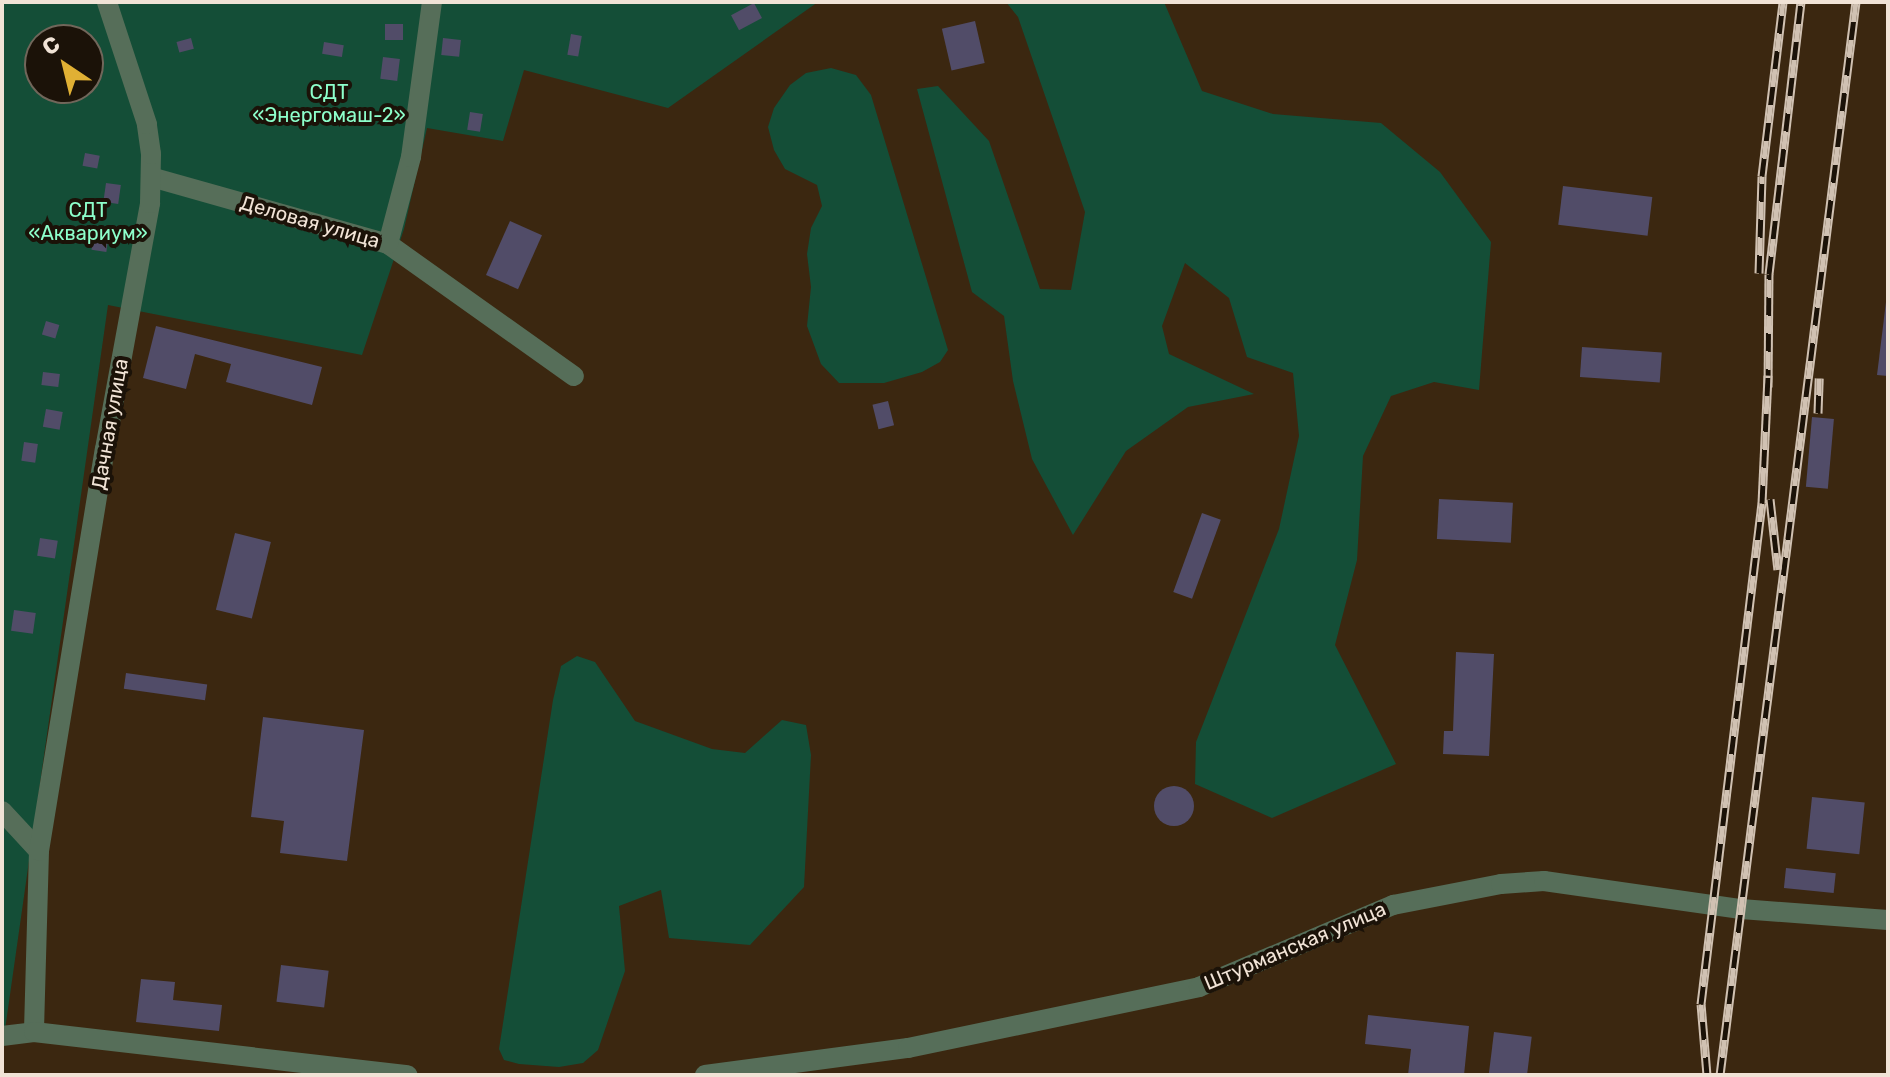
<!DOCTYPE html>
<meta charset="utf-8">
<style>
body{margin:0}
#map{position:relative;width:1890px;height:1077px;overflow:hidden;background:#3b2710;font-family:Rubik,sans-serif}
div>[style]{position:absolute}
.green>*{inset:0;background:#144e37}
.building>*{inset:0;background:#514c68;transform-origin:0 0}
.round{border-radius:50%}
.minor>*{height:20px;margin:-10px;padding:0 10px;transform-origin:10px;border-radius:10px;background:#566e59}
.rail>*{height:9px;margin-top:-4.5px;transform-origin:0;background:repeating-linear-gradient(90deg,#1b1208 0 18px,#d0c1b2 0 36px);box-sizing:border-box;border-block:2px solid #d0c1b2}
span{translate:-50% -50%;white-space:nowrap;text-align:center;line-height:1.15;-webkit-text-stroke:8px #1b1208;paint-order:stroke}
.park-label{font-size:20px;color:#8dffcb}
.street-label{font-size:20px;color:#f1e3d6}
.frame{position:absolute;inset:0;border:4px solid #f1e3d6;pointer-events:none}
.north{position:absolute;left:24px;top:24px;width:80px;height:80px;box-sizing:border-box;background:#1b1208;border:2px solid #71665a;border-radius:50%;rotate:325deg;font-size:22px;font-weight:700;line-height:32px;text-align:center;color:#f1e3d6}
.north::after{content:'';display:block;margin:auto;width:28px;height:36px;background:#e0b034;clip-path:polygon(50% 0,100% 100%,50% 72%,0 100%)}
</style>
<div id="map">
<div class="green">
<i style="clip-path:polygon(evenodd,2px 2px,818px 2px,668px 108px,524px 70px,503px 141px,427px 128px,404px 229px,362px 355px,108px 305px,2px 1051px,2px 2px,40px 40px,88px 40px,88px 88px,40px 88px,40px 40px)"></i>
<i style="clip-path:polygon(1006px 2px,1164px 2px,1202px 91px,1273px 114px,1381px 123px,1440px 172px,1491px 242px,1479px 390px,1434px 382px,1391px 396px,1363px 456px,1357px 560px,1335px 645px,1396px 764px,1272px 818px,1195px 784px,1196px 742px,1279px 529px,1299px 436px,1293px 373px,1247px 357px,1229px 298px,1185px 263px,1162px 326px,1169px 354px,1254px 394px,1188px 407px,1126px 451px,1073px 535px,1032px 459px,1013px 381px,1004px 316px,972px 292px,917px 89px,938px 86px,989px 141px,1040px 289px,1071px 290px,1085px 212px,1018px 17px)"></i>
<i style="clip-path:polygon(831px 68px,856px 75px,871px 95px,948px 350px,940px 362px,922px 372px,884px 383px,839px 383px,821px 364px,807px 326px,811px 287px,807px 254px,811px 228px,822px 206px,817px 185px,785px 169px,774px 150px,768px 127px,774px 108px,790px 85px,806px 73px)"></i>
<i style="clip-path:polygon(577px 656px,595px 662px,635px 721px,712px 749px,745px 753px,782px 720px,806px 725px,811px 755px,804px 887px,750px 945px,669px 938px,661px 890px,619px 906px,625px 971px,598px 1050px,583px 1063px,559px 1067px,519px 1064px,504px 1060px,499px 1049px,553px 700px,561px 666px)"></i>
</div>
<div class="building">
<i style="left:754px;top:3px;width:17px;height:26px;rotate:62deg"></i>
<i style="left:975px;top:21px;width:43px;height:34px;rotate:77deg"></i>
<i style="left:385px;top:24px;width:18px;height:16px"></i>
<i style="left:571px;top:34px;width:11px;height:21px;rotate:10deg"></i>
<i style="left:191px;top:38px;width:11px;height:15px;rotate:75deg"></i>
<i style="left:443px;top:38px;width:18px;height:17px;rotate:6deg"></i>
<i style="left:324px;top:42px;width:20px;height:12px;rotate:9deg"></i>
<i style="left:383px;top:57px;width:17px;height:22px;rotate:7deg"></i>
<i style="left:470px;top:112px;width:13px;height:18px;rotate:9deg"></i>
<i style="left:85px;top:153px;width:15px;height:13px;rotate:11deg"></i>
<i style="left:106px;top:183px;width:15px;height:19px;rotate:8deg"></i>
<i style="left:1563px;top:186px;width:90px;height:39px;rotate:7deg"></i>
<i style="left:510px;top:221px;width:35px;height:59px;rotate:24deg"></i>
<i style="left:94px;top:232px;width:15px;height:18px;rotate:8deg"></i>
<i style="clip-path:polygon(1886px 302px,1888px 302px,1888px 376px,1877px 375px)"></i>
<i style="left:46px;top:321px;width:14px;height:14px;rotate:17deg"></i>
<i style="clip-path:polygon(156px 326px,322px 367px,312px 405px,226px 382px,231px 364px,195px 354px,186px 389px,143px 378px)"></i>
<i style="left:1582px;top:347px;width:80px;height:30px;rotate:4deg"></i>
<i style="left:43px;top:372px;width:17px;height:13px;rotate:7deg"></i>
<i style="left:888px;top:401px;width:25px;height:16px;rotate:76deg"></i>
<i style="left:46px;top:409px;width:17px;height:18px;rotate:10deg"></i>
<i style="left:1812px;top:417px;width:22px;height:70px;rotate:5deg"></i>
<i style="left:24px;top:442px;width:14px;height:19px;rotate:8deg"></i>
<i style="left:1439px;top:499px;width:74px;height:40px;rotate:3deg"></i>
<i style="left:1202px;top:513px;width:20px;height:84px;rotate:20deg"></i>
<i style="left:235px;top:533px;width:37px;height:79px;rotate:14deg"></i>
<i style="left:40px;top:538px;width:18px;height:18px;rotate:9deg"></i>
<i style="left:14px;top:610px;width:22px;height:21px;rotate:8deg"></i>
<i style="clip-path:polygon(1456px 652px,1494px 654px,1489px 756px,1443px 754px,1444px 731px,1453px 731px)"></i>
<i style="left:126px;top:673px;width:82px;height:16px;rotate:8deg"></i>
<i style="clip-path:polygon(263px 717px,364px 730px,347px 861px,280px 853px,284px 821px,251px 817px)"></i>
<i class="round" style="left:1154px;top:786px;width:40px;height:40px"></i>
<i style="left:1812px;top:797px;width:53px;height:52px;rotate:6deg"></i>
<i style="left:1786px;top:868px;width:50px;height:20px;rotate:6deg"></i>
<i style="left:281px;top:965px;width:48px;height:37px;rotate:7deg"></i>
<i style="clip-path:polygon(141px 979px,175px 982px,173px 1000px,222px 1005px,219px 1031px,136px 1022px)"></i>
<i style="clip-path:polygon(1368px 1015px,1469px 1026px,1464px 1075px,1408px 1075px,1411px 1049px,1365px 1044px)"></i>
<i style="left:1494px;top:1032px;width:38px;height:43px;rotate:7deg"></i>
</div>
<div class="minor">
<i style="left:151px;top:177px;width:246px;rotate:15.8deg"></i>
<i style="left:388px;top:244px;width:228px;rotate:35.4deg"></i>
<i style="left:388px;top:244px;width:90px;rotate:-75.2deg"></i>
<i style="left:411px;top:157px;width:156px;rotate:-82.3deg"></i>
<i style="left:2px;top:811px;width:54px;rotate:47.2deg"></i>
<i style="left:39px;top:851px;width:181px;rotate:91.6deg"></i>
<i style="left:39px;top:851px;width:407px;rotate:-80.7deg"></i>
<i style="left:105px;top:449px;width:250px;rotate:-79.6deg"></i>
<i style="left:150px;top:203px;width:49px;rotate:-88.8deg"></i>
<i style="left:151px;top:154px;width:30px;rotate:-98deg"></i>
<i style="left:147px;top:124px;width:128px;rotate:-108.2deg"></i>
<i style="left:2px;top:1036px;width:32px;rotate:-7deg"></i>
<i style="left:34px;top:1032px;width:376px;rotate:6.6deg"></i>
<i style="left:705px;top:1075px;width:205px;rotate:-7.6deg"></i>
<i style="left:908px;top:1048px;width:297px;rotate:-11.8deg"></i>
<i style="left:1199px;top:987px;width:211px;rotate:-22.9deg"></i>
<i style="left:1393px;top:905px;width:110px;rotate:-11deg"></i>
<i style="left:1501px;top:884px;width:43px;rotate:-4deg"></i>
<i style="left:1544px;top:881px;width:199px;rotate:8.1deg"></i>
<i style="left:1741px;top:909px;width:147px;rotate:4.3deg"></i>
</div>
<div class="rail">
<i style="left:1759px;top:273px;width:97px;rotate:-88.2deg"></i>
<i style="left:1762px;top:176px;width:175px;rotate:-83.1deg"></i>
<i style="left:1768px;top:387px;width:113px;rotate:-89.5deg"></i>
<i style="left:1769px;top:274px;width:274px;rotate:-83.3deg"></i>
<i style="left:1818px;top:413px;width:35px;rotate:-88deg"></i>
<i style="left:1770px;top:499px;width:71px;rotate:83.6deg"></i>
<i style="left:1707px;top:1075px;width:71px;rotate:-94.8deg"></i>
<i style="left:1701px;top:1004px;width:505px;rotate:-83.06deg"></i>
<i style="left:1762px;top:503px;width:128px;rotate:-87.3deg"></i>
<i style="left:1720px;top:1075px;width:1082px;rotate:-82.78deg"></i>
</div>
<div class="park-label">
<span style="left:329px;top:104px">СДТ<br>«Энергомаш-2»</span>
<span style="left:88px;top:222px">СДТ<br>«Аквариум»</span>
</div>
<div class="street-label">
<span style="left:310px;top:222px;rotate:16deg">Деловая улица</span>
<span style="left:110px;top:424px;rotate:-80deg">Дачная улица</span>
<span style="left:1295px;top:946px;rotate:-23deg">Штурманская улица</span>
</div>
<div class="frame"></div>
<div class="north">С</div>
</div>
